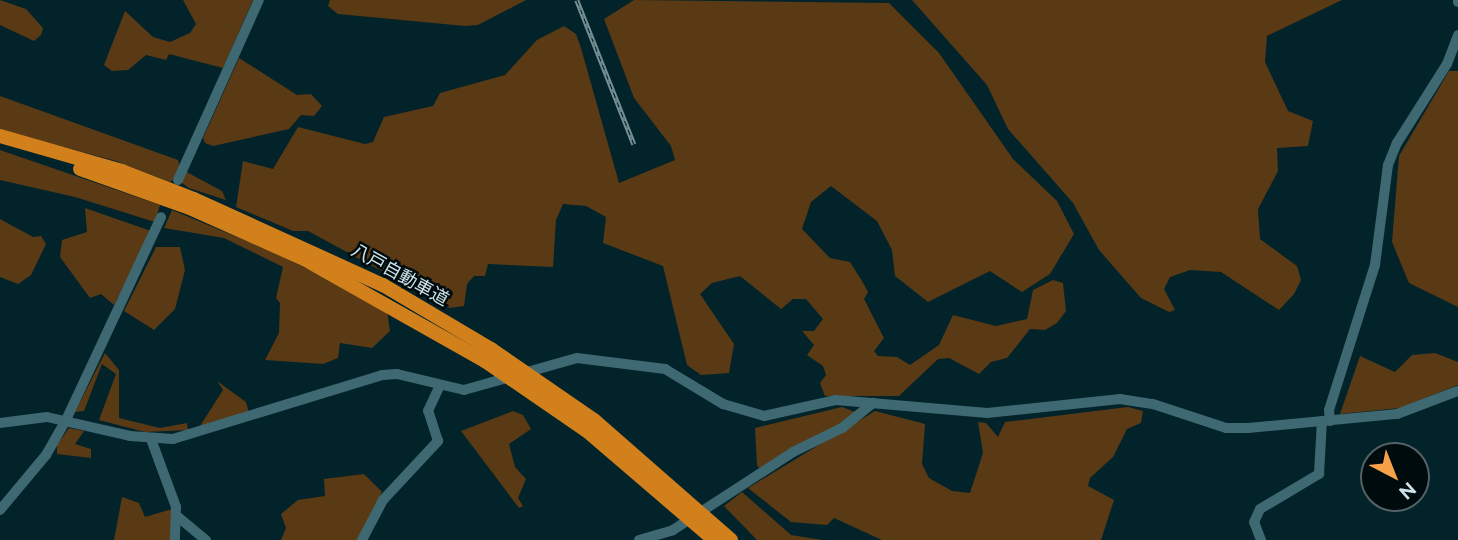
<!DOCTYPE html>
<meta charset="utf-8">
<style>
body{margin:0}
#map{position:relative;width:1458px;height:540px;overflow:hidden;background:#022329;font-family:Raleway,"Noto Sans JP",sans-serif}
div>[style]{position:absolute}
.forest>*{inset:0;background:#5a3915}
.minor>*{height:10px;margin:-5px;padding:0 5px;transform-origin:5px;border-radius:5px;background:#3f6972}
.highway>*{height:14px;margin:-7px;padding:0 7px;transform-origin:7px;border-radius:7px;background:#d2801c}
.rail>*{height:4.5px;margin-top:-2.25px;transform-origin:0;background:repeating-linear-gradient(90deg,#000b0e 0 5px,#759095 0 10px);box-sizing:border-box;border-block:2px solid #759095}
span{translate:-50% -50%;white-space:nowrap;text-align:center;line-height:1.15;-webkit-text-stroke:5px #000b0e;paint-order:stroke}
.street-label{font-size:18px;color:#cee4e9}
.north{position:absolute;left:1360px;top:442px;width:70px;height:70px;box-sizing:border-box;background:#000b0e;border:2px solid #526266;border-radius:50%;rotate:138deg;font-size:19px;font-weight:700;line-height:28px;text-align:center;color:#cee4e9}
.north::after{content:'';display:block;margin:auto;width:24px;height:32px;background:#f7a248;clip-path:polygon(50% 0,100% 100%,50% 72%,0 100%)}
</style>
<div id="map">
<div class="forest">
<i style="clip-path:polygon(0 0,26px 9px,43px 28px,41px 35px,34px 41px,0 25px)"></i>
<i style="clip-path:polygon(183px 0,253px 0,223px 68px,169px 54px,166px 60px,146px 55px,128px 70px,112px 71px,104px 65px,125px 11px,153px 37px,170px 42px,190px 33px,196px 24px)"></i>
<i style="clip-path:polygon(330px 0,526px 0,478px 25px,465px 26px,338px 14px,328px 6px)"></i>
<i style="clip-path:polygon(634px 0,889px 3px,939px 53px,1013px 159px,1057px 201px,1074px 234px,1050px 274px,1022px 292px,990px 271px,928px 302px,895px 276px,892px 250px,877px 221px,831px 186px,811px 202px,802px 229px,830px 258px,850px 262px,862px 281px,868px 292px,864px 299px,884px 338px,874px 351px,878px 356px,897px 357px,910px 365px,939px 345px,953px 315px,996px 326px,1027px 319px,1033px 290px,1053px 280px,1063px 283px,1066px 311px,1057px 323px,1045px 330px,1030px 329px,1007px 358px,991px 362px,979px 374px,949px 358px,938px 359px,899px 396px,825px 396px,820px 383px,826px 375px,823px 366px,807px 355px,814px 345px,802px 331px,814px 331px,823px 319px,806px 299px,793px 299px,781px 309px,740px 276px,712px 283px,700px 294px,734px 344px,729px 373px,701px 375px,687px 365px,663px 266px,603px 243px,606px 217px,586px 206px,563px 204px,556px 220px,553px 267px,488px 264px,485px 276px,474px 276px,467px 284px,464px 306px,450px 308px,308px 231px,293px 231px,236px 207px,243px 161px,273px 169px,298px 127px,365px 144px,373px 142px,384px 117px,433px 106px,440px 93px,505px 75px,537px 40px,564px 26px,576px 34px,581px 48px,619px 183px,675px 160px,671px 146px,634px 98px,604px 19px)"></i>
<i style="clip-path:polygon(912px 0,1342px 0,1267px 36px,1265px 62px,1288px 111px,1313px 121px,1308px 146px,1277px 148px,1278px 171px,1258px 209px,1260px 239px,1297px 266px,1301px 280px,1294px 294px,1279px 310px,1221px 272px,1190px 270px,1170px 277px,1164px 289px,1175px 310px,1169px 312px,1141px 298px,1099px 250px,1073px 203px,1008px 129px,987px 85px)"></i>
<i style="clip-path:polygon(239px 58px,297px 95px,311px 94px,322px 106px,314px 116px,301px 115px,289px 129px,213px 146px,205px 143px,203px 138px)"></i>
<i style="clip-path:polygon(1449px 71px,1458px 71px,1458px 307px,1409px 283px,1392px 242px,1399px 156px)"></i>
<i style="clip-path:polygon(0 96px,178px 160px,181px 169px,222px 191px,226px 200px,189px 188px,175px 178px,170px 182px,116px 161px,0 130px)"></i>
<i style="clip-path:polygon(0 150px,160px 205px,155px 222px,75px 197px,0 180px)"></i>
<i style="clip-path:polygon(85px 208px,151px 231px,114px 305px,101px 294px,90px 298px,60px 257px,62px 240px,87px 232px)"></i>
<i style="clip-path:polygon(172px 210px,273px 252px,362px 296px,387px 311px,390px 331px,372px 348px,340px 343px,338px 358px,323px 364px,265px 360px,279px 333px,280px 303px,276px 298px,283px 267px,224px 238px,164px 228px)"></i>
<i style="clip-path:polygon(0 219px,33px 237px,41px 236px,46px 244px,31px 275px,18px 284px,0 277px)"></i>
<i style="clip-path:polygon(156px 247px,180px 247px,185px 270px,175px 309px,154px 330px,124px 311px)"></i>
<i style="clip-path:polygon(105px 353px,119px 370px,119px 418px,160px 428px,187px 423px,188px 430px,145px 432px,99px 420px,116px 374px,102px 364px,84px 411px,75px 412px)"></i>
<i style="clip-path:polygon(1435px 353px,1458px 362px,1458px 385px,1400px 408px,1340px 414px,1360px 356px,1395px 372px,1412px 355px)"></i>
<i style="clip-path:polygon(217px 381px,246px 402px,249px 413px,200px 426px,223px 390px)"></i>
<i style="clip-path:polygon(842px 407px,855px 412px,842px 425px,759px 468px,757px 465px,755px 428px)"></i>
<i style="clip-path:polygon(1128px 407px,1143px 411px,1141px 423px,1127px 429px,1113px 457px,1090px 478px,1088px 486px,1114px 500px,1101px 540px,882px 540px,834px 518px,827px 525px,791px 522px,748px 488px,875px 411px,925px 424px,922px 464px,929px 478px,952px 491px,970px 493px,983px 453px,978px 422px,986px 423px,998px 437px,1005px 422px)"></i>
<i style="clip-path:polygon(513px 411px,523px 415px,531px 429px,509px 444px,515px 467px,526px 479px,518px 498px,523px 506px,519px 508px,461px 431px)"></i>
<i style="clip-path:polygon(69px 428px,84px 431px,75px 444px,91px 449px,91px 458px,57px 454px,57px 445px)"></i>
<i style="clip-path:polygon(364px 474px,382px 492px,357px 540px,281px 540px,286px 528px,281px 514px,298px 500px,325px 496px,324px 479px)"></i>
<i style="clip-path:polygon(742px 492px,791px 535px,822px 540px,757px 540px,724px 506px)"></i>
<i style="clip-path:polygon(122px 497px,139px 503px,145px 517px,172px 509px,170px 540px,114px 540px)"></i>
</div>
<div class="minor">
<i style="left:1458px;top:0;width:2px;rotate:90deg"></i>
<i style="left:178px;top:180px;width:197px;rotate:-65.8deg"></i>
<i style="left:1330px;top:421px;width:11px;rotate:-95deg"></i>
<i style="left:1329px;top:410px;width:152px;rotate:-72.4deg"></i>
<i style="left:1375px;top:265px;width:101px;rotate:-82.6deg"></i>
<i style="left:1388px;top:165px;width:24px;rotate:-68deg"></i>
<i style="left:1397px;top:143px;width:93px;rotate:-57.7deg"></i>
<i style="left:1447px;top:64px;width:31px;rotate:-69deg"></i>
<i style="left:0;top:423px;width:47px;rotate:-7.3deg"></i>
<i style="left:47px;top:417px;width:85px;rotate:12.9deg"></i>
<i style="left:130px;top:436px;width:43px;rotate:4deg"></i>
<i style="left:173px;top:439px;width:219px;rotate:-17deg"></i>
<i style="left:382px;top:375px;width:15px;rotate:-4deg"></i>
<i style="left:397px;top:374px;width:69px;rotate:13.4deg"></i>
<i style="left:464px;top:390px;width:117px;rotate:-15.8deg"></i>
<i style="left:577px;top:358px;width:89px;rotate:7.1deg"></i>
<i style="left:665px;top:369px;width:68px;rotate:31.1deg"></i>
<i style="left:723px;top:404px;width:43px;rotate:16.3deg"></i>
<i style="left:764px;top:416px;width:74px;rotate:-12.5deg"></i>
<i style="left:836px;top:400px;width:152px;rotate:4.9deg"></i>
<i style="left:987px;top:413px;width:134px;rotate:-6deg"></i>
<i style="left:1120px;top:399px;width:33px;rotate:9deg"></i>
<i style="left:1153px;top:404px;width:77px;rotate:18.2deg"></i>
<i style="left:1226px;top:428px;width:22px"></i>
<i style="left:1248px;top:428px;width:150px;rotate:-5.4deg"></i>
<i style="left:1397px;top:414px;width:65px;rotate:-20.7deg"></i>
<i style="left:151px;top:439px;width:72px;rotate:69.8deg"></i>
<i style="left:176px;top:507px;width:33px;rotate:92deg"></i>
<i style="left:0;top:510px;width:72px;rotate:-50.1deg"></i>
<i style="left:46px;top:455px;width:40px;rotate:-60.3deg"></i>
<i style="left:66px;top:420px;width:224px;rotate:-64.9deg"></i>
<i style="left:177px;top:516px;width:38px;rotate:40deg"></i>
<i style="left:362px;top:540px;width:45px;rotate:-62.3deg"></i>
<i style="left:383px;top:500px;width:81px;rotate:-47deg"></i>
<i style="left:438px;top:441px;width:32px;rotate:-108deg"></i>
<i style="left:428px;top:411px;width:29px;rotate:-65deg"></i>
<i style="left:639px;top:540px;width:35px;rotate:-16deg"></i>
<i style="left:673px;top:530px;width:143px;rotate:-33deg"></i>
<i style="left:793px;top:452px;width:55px;rotate:-26.1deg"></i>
<i style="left:842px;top:428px;width:40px;rotate:-39deg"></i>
<i style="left:1261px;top:540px;width:19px;rotate:-111deg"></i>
<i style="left:1254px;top:522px;width:14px;rotate:-65deg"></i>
<i style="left:1260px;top:509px;width:69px;rotate:-30.7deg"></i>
<i style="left:1319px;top:474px;width:53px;rotate:-86.8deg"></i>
</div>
<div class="highway">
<i style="left:0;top:136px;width:127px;rotate:16deg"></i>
<i style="left:122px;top:171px;width:77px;rotate:21.3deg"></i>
<i style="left:194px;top:199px;width:208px;rotate:24.5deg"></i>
<i style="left:383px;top:285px;width:126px;rotate:30.7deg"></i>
<i style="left:491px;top:349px;width:125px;rotate:34.6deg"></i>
<i style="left:594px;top:420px;width:182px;rotate:41.2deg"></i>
<i style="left:80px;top:169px;width:117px;rotate:19.5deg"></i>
<i style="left:190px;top:208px;width:125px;rotate:24.1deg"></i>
<i style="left:304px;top:259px;width:208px;rotate:29.4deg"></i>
<i style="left:485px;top:361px;width:124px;rotate:34.5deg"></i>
<i style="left:587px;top:431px;width:167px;rotate:40.6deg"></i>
</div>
<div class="rail">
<i style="left:577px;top:0;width:155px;rotate:68.4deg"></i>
</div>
<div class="street-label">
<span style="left:400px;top:275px;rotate:29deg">八戸自動車道</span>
</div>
<div class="north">N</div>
</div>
